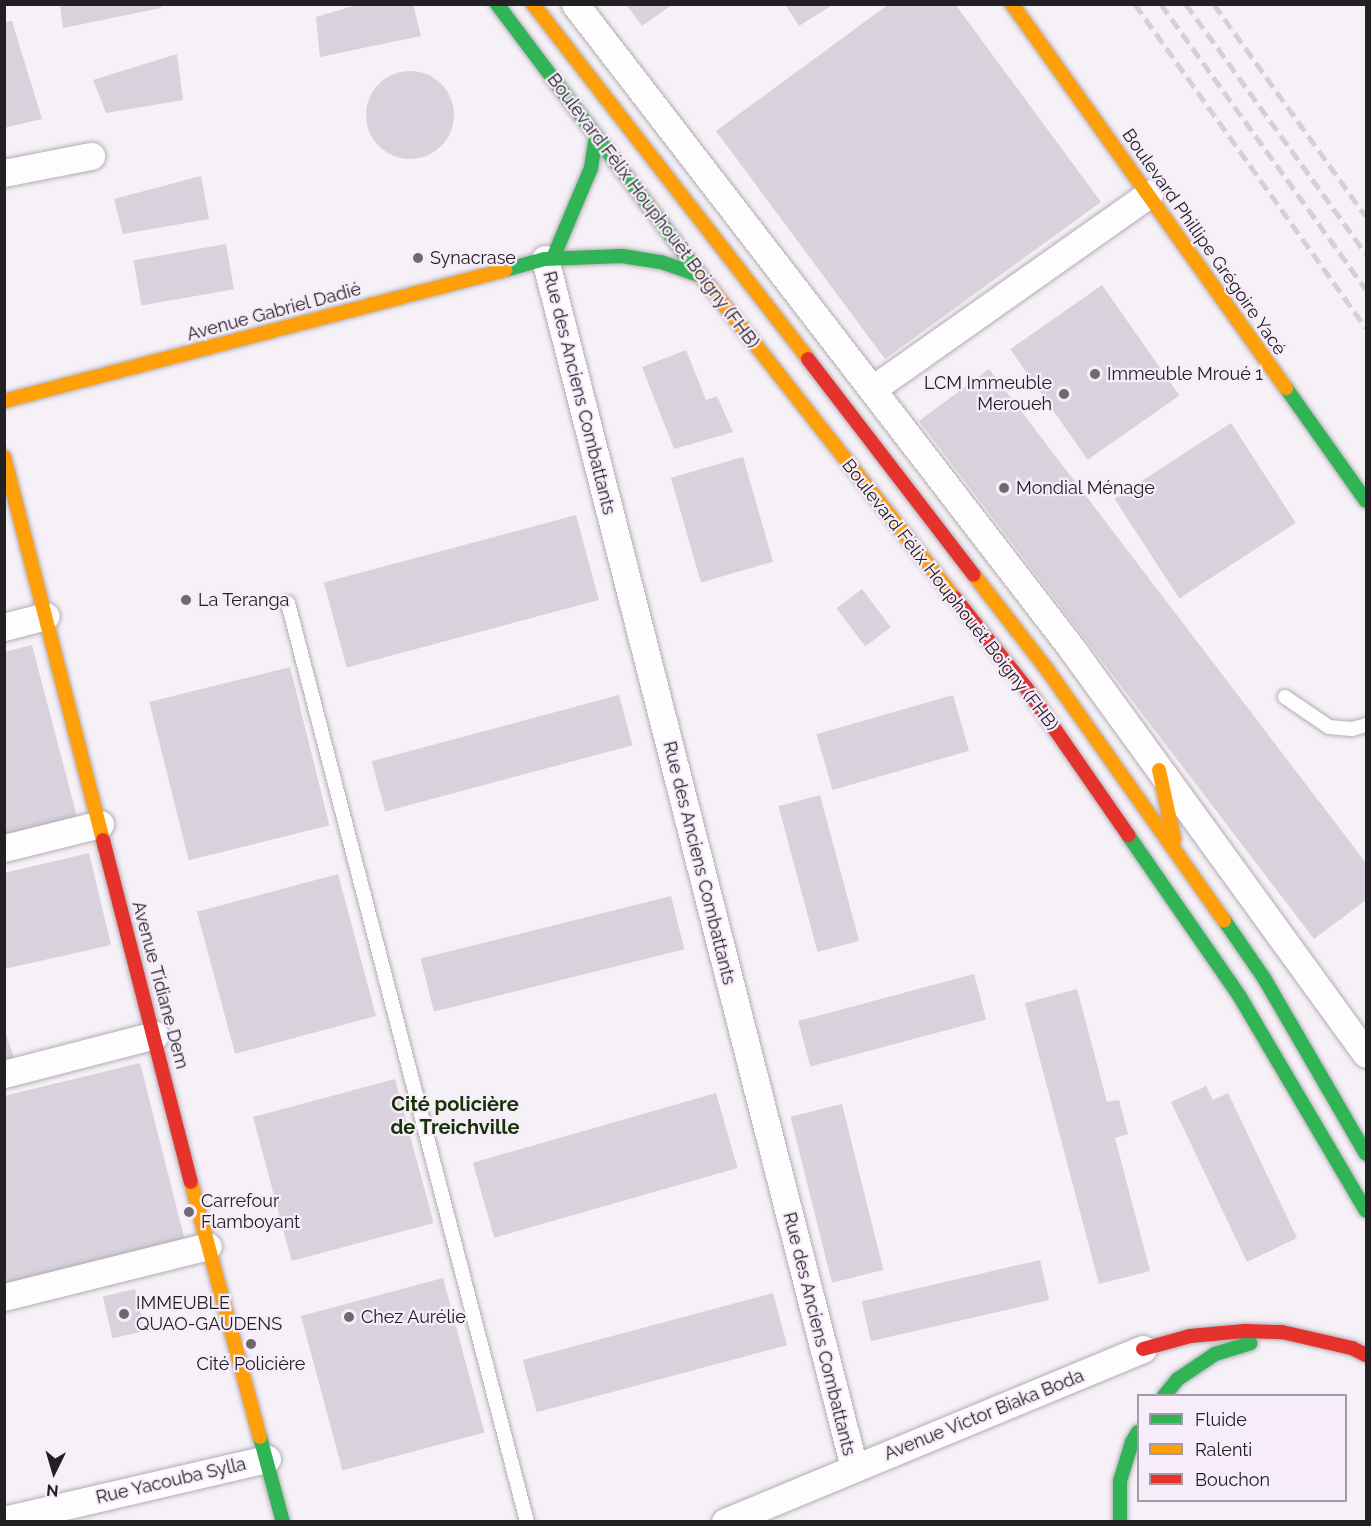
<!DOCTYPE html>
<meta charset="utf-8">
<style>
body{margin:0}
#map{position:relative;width:1371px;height:1526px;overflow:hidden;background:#f6f0f7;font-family:Raleway,sans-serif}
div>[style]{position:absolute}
.building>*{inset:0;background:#d9d1dc;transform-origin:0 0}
.round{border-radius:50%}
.roads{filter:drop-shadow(0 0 2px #b1adb2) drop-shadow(0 0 2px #b1adb2)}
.lane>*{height:14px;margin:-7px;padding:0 7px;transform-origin:7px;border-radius:7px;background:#fefdfe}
.street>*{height:27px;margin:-13.5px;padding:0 13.5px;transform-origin:13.5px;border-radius:13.5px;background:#fefdfe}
.fast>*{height:14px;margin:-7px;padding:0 7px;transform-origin:7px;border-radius:7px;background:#30b455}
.slow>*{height:14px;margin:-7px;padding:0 7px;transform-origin:7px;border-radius:7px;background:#ff9f0a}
.jam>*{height:14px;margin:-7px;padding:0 7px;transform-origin:7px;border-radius:7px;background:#e5322d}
.rail>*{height:4.5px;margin-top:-2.25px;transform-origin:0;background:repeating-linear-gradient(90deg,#d3d1d4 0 12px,transparent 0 18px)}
.dots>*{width:16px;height:16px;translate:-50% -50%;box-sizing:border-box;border:3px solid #f7edfa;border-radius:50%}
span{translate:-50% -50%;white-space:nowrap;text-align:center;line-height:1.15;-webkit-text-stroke:4.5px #f7edfa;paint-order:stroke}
.street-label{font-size:18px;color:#232024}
.poi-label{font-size:18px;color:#232024}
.left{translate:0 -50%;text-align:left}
.right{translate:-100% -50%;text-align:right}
.neighbourhood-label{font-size:20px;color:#143204;font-weight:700}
.frame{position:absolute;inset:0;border:6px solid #232024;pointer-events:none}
.legend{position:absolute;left:1137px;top:1394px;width:210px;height:108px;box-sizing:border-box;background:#f7edfa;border:2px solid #a29ba4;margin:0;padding:8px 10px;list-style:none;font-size:18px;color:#232024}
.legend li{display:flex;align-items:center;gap:12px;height:30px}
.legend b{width:30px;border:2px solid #a29ba4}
.north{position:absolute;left:24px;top:1442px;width:60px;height:60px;-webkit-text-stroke:4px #f7edfa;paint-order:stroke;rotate:185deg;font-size:16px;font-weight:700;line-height:24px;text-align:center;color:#232024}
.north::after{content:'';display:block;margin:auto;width:21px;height:27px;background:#232024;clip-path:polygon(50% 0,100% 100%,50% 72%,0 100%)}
</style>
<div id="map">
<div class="building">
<i style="clip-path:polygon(60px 4px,160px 4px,161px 8px,63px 28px)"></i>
<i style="clip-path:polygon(360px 4px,413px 4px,421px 36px,320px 57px,316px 17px)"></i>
<i style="clip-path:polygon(626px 4px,673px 4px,642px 26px)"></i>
<i style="clip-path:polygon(785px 4px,834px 4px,799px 26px)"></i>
<i style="clip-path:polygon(889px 4px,955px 4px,1101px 202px,885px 359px,716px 131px)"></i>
<i style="clip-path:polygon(12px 21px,42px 119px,4px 128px,4px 22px)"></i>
<i style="clip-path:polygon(177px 54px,183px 100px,106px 113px,93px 80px)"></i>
<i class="round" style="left:366px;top:71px;width:88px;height:88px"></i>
<i style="clip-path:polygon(201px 176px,209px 219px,123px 234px,114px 199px)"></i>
<i style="left:226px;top:244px;width:46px;height:94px;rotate:80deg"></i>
<i style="left:1102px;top:285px;width:135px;height:112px;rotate:55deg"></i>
<i style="clip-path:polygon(686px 350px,706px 400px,717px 396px,733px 432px,674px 449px,642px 367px)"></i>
<i style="clip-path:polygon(989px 369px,1366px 863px,1366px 900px,1314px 939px,919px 421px)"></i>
<i style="left:1231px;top:423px;width:119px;height:139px;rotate:57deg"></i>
<i style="left:743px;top:457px;width:109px;height:75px;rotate:74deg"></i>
<i style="left:576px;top:515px;width:88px;height:261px;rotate:75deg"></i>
<i style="left:862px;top:589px;width:48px;height:32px;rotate:53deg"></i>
<i style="clip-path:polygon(32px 645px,77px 817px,4px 836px,4px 652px)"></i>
<i style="left:290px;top:667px;width:163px;height:145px;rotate:76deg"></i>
<i style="left:619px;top:695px;width:52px;height:256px;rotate:75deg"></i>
<i style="left:953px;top:695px;width:58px;height:142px;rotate:74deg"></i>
<i style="left:820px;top:795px;width:151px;height:43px;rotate:75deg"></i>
<i style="clip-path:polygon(89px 853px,111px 945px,4px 969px,4px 873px)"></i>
<i style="left:338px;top:874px;width:147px;height:146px;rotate:75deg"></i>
<i style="left:671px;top:896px;width:55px;height:258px;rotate:76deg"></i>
<i style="left:974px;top:974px;width:47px;height:182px;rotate:75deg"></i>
<i style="clip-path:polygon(1077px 989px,1107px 1102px,1119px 1100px,1128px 1134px,1115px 1138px,1150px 1271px,1099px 1284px,1025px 1003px)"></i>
<i style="clip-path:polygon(4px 1027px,14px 1058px,4px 1060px)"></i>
<i style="clip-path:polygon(140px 1063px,185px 1241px,4px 1286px,4px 1096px)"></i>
<i style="left:395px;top:1079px;width:149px;height:147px;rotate:75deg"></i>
<i style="clip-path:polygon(1206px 1086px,1213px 1100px,1228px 1093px,1297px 1238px,1247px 1262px,1171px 1102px)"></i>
<i style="left:716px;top:1093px;width:78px;height:253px;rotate:74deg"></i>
<i style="left:842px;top:1104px;width:171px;height:53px;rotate:76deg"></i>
<i style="left:1040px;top:1260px;width:41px;height:183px;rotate:77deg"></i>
<i style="left:443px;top:1278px;width:160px;height:147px;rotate:75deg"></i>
<i style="left:135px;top:1289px;width:43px;height:33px;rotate:77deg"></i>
<i style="left:773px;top:1293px;width:54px;height:259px;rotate:75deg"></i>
</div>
<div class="roads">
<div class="lane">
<i style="left:288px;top:603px;width:950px;rotate:75.42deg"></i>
<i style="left:1285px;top:697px;width:53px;rotate:34.3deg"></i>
<i style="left:1329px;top:727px;width:23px;rotate:5deg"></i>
<i style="left:1352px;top:729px;width:15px;rotate:-16deg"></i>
</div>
<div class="street">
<i style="left:575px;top:4px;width:814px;rotate:52.38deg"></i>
<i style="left:1072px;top:649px;width:500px;rotate:54.02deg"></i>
<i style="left:4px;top:173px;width:89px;rotate:-11.1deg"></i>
<i style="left:545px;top:259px;width:1248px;rotate:75.66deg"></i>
<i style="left:874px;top:388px;width:337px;rotate:-35.2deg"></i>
<i style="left:4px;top:627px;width:43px;rotate:-14.7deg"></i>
<i style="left:4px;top:848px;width:99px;rotate:-14deg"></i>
<i style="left:4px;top:1074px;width:156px;rotate:-14.5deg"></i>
<i style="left:4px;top:1297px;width:210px;rotate:-14deg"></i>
<i style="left:4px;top:1520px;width:270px;rotate:-13.1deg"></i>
<i style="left:725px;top:1522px;width:452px;rotate:-22.5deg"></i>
</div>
<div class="fast">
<i style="left:497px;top:4px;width:336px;rotate:53.1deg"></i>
<i style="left:553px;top:258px;width:98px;rotate:-67.1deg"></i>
<i style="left:591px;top:168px;width:31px;rotate:-81deg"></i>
<i style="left:505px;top:270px;width:41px;rotate:-15.4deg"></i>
<i style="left:545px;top:259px;width:77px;rotate:-2.2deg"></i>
<i style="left:622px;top:256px;width:39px;rotate:9deg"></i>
<i style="left:661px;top:262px;width:42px;rotate:19.3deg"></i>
<i style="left:1286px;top:388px;width:138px;rotate:54.7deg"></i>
<i style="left:1128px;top:835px;width:197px;rotate:55.3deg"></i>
<i style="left:1240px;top:997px;width:248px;rotate:59.5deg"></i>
<i style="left:1224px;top:920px;width:70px;rotate:55.4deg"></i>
<i style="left:1264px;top:978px;width:203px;rotate:59.9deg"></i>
<i style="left:1164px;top:1396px;width:22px;rotate:-51deg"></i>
<i style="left:1178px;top:1379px;width:45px;rotate:-34deg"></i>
<i style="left:1215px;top:1354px;width:37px;rotate:-17deg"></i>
<i style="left:260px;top:1437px;width:88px;rotate:74.9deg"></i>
<i style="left:1120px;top:1522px;width:41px;rotate:-90deg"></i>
<i style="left:1120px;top:1481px;width:41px;rotate:-72.9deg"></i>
<i style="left:1132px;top:1442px;width:12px;rotate:-59deg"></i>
</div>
<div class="slow">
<i style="left:533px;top:4px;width:449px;rotate:52.2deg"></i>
<i style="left:1012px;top:4px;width:472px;rotate:54.5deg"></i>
<i style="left:699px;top:273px;width:414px;rotate:51.8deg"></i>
<i style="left:4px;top:401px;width:518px;rotate:-14.65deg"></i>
<i style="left:4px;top:457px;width:396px;rotate:75.5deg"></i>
<i style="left:974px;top:575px;width:118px;rotate:52.3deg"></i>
<i style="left:1046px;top:668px;width:309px;rotate:54.8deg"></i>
<i style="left:1159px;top:770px;width:71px;rotate:77.7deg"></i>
<i style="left:191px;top:1182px;width:264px;rotate:74.9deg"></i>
</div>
<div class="jam">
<i style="left:808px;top:359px;width:272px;rotate:52.5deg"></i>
<i style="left:955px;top:598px;width:116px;rotate:51.6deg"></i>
<i style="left:1027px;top:689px;width:178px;rotate:55.3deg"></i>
<i style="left:103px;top:840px;width:353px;rotate:75.6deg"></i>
<i style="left:1143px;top:1349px;width:49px;rotate:-15.5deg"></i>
<i style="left:1190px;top:1336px;width:55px;rotate:-5.2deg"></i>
<i style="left:1245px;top:1331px;width:37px;rotate:2deg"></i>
<i style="left:1282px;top:1332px;width:72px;rotate:12.9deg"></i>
<i style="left:1352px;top:1348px;width:16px;rotate:27deg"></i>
</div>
</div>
<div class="rail">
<i style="left:1135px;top:4px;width:398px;rotate:54.5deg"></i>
<i style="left:1161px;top:4px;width:351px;rotate:54.3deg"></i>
<i style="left:1186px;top:4px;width:308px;rotate:54.2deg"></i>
<i style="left:1214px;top:4px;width:261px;rotate:54.4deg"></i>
</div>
<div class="dots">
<i style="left:418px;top:258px;background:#6d696e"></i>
<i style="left:1095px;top:374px;background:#6d696e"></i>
<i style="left:1064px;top:394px;background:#6d696e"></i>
<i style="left:1004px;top:488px;background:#6d696e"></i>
<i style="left:186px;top:600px;background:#6d696e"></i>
<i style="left:189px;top:1212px;background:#6d696e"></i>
<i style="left:124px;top:1314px;background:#6d696e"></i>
<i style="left:349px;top:1317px;background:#6d696e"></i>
<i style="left:251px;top:1344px;background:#6d696e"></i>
</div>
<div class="street-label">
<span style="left:653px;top:211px;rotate:53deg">Boulevard Félix Houphouët Boigny (FHB)</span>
<span style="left:1204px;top:242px;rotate:55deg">Boulevard Phillipe Grégoire Yacé</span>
<span style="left:274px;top:312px;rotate:-15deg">Avenue Gabriel Dadié</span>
<span style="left:579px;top:393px;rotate:76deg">Rue des Anciens Combattants</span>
<span style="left:950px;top:595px;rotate:52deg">Boulevard Félix Houphouët Boigny (FHB)</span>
<span style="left:699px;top:863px;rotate:76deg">Rue des Anciens Combattants</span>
<span style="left:160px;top:985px;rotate:75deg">Avenue Tidiane Dem</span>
<span style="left:819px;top:1334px;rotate:76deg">Rue des Anciens Combattants</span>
<span style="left:984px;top:1415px;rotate:-22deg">Avenue Victor Biaka Boda</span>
<span style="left:171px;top:1481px;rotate:-13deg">Rue Yacouba Sylla</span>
</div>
<div class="poi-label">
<span class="left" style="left:430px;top:258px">Synacrase</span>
<span class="left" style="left:1107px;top:374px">Immeuble Mroué 1</span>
<span class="right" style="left:1052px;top:394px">LCM Immeuble<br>Meroueh</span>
<span class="left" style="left:1016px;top:488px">Mondial Ménage</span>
<span class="left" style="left:198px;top:600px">La Teranga</span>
<span class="left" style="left:201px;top:1212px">Carrefour<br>Flamboyant</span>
<span class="left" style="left:136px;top:1314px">IMMEUBLE<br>QUAO-GAUDENS</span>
<span class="left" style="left:361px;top:1317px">Chez Aurélie</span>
<span style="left:251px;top:1364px">Cité Policière</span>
</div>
<div class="neighbourhood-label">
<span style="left:455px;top:1116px">Cité policière<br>de Treichville</span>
</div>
<div class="frame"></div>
<ul class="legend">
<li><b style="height:8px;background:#30b455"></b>Fluide</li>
<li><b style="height:8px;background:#ff9f0a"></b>Ralenti</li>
<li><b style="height:8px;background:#e5322d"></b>Bouchon</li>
</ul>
<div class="north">N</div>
</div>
